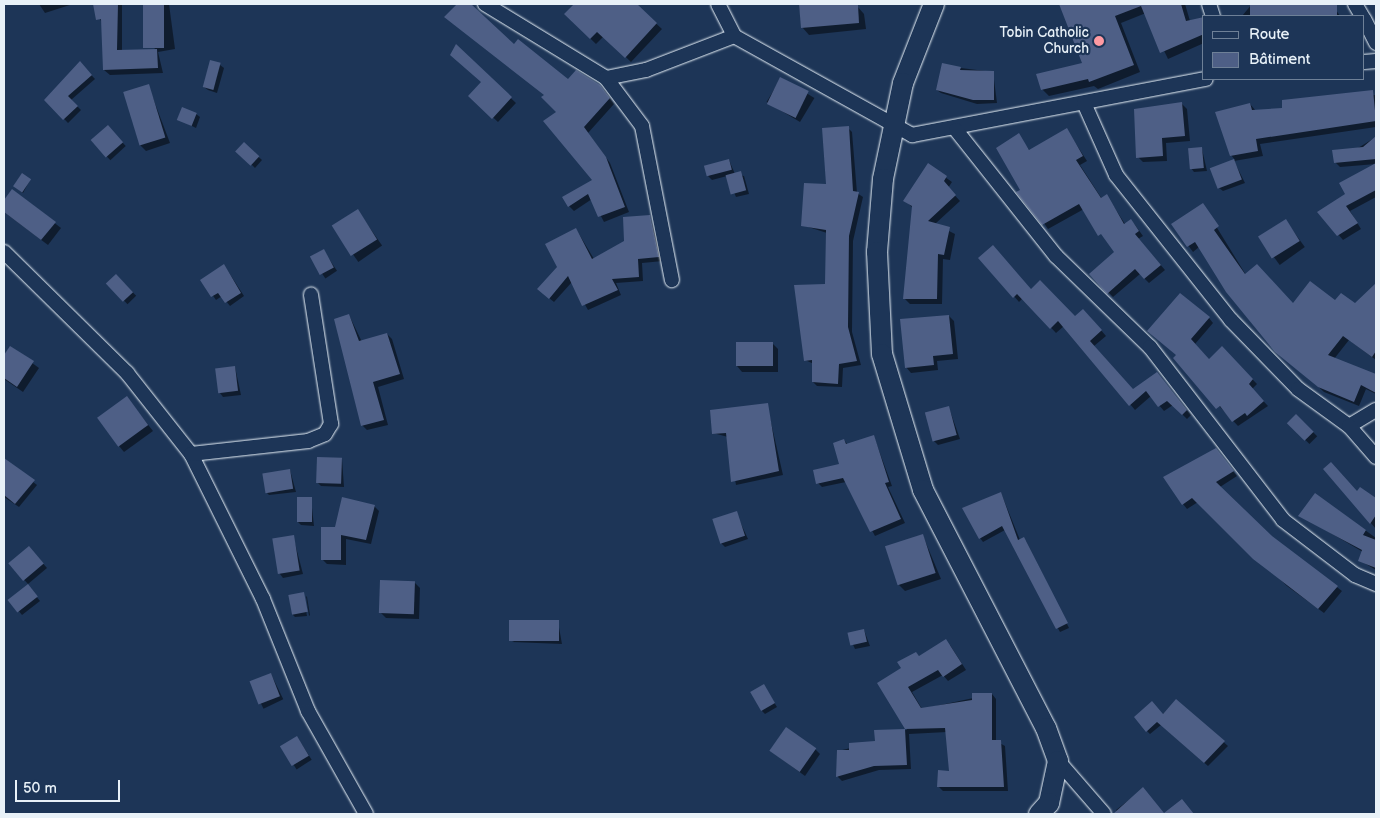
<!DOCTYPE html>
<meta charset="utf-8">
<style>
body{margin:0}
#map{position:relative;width:1380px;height:818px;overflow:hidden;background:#1d3557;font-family:"Balsamiq Sans",sans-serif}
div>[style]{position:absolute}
.shadow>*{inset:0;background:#0007;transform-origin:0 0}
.building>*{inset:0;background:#4e5f86;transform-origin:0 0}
.roads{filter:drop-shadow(0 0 1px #e8f1f8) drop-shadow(0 0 1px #e8f1f8)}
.street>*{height:14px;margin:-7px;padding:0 7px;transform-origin:7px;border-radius:7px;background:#1d3557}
.secondary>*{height:20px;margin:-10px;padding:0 10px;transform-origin:10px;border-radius:10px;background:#1d3557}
.dots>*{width:14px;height:14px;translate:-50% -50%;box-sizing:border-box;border:2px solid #1d3557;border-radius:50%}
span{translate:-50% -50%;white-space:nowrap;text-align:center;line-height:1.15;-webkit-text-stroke:4.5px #1d3557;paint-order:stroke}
.poi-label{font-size:14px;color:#e8f1f8}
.right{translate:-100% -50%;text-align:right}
.frame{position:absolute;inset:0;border:5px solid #e8f1f8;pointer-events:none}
.legend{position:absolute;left:1202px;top:15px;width:162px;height:65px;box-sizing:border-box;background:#1d3557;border:1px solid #6e8097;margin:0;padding:6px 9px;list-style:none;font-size:15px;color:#e8f1f8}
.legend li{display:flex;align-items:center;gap:10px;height:25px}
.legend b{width:25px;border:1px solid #6e8097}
.scale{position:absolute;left:15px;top:780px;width:105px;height:22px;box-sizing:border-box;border:2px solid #e8f1f8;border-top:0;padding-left:6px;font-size:15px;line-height:18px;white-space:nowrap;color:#e8f1f8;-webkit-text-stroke:4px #1d3557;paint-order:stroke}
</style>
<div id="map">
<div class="shadow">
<i style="clip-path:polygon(39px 4px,73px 4px,45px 13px)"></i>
<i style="clip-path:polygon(95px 4px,122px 4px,122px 51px,155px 50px,145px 4px,169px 4px,175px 49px,158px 52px,163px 73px,110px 75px,104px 70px,102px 24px)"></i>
<i style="clip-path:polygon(459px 4px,469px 4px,514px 46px,568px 81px,599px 86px,605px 91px,614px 104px,588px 133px,610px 163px,629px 212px,604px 222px,592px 199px,574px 211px,569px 206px,594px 181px,558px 112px,545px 95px,446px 17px)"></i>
<i style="clip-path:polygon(575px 4px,635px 4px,662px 29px,631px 62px,604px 36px,596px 44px,565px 14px)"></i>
<i style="clip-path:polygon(799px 4px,857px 6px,864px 14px,866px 29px,809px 35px,802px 27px)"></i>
<i style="clip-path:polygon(1068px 4px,1185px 4px,1190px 21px,1204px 20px,1204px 43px,1168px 59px,1146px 13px,1121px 23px,1140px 72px,1098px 89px,1094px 86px,1049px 96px,1042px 89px,1084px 64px,1061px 6px)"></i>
<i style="clip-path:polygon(1252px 4px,1267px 4px,1277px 12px,1277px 4px,1332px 4px,1340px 16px,1242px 16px)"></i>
<i style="clip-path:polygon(456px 46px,516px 103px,498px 122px,470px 96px,482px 82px)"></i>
<i style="clip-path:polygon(80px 63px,95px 79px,71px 100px,81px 110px,68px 123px,46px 100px)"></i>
<i style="clip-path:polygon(220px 65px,224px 68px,217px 93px,208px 90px,204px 87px)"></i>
<i style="clip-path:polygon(961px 68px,993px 72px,997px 103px,977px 104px,941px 93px,937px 90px)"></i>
<i style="left:781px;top:78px;width:39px;height:28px;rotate:31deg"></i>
<i style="clip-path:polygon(148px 85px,170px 143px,146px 151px,140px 145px)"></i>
<i style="clip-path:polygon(1376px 95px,1376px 127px,1260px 144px,1263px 156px,1234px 161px,1245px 183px,1223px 191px,1219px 188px,1212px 169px,1235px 160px,1231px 155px,1250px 104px,1256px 111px,1283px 109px,1283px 101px)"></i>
<i style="clip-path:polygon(1182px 104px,1187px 109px,1190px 141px,1166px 143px,1167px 161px,1143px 162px,1138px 157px)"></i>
<i style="clip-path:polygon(196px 114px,200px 117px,196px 128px,178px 119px)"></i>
<i style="left:108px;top:127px;width:26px;height:21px;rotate:47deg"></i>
<i style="clip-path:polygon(848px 128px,852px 132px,857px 193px,863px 197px,853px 241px,852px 332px,861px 365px,843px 368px,842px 387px,817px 386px,813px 382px,814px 364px,805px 360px,827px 286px,827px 233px,802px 225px,827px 186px)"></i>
<i style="clip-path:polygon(1067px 130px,1087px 161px,1080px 165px,1102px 199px,1107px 196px,1125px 224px,1131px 221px,1135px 225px,1143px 236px,1138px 239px,1165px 270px,1149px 283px,1140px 274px,1113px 297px,1090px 274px,1115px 252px,1084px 209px,1048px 229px,1022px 190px,1018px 135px,1030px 151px)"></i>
<i style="clip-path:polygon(1376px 137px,1376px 164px,1340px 167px,1335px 162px)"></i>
<i style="clip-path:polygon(244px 144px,262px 160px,255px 168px,238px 151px)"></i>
<i style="clip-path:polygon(1202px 149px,1207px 171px,1194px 172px,1191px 168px)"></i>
<i style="clip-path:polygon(729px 160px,735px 174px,744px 176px,749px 194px,736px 197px,727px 176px,712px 180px,708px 176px)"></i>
<i style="clip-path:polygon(928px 165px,952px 182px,948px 188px,960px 201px,935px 224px,955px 234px,950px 260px,943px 259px,942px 304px,910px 304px,904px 298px,913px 208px,905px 200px)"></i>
<i style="clip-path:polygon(1376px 165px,1376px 197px,1350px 211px,1361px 229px,1343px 240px,1319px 212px,1346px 194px,1341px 184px)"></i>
<i style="clip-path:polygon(30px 180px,23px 193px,15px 187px)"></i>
<i style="clip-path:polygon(13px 191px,61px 228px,48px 245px,4px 212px,4px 202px)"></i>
<i style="clip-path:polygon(1203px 205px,1246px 275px,1293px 305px,1355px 305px,1376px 289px,1376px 360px,1349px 340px,1334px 359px,1376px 376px,1376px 394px,1366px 389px,1359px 406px,1324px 392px,1255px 327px,1199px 247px,1193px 252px,1173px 225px)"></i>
<i style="left:358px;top:211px;width:42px;height:29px;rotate:55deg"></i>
<i style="clip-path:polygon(650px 216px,663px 261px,642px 263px,643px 281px,616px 283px,621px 295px,588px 310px,572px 282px,554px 302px,544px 294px,576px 229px,594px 259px,626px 242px)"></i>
<i style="left:1286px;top:221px;width:32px;height:31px;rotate:54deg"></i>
<i style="left:323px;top:250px;width:25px;height:14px;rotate:56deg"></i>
<i style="clip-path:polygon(980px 258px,1075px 317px,1088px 315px,1106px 336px,1094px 346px,1133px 390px,1157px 373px,1191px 415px,1187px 419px,1173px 405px,1164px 411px,1151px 396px,1135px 410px,1064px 326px,1056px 333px,1023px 298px,1019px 302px)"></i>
<i style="clip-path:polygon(224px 265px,244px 296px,230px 306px,222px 296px,216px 300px,202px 280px)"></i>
<i style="left:116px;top:275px;width:29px;height:12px;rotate:46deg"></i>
<i style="clip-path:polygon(349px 315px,362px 342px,387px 334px,392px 339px,404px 379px,378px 387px,388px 425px,367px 430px,362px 425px)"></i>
<i style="clip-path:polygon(949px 316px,954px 321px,958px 359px,937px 361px,938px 370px,911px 373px,906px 367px)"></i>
<i style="clip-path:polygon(1209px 318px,1213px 323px,1195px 344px,1210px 361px,1222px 348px,1257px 384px,1252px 389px,1268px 406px,1238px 426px,1174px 358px,1177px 355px,1153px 335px)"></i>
<i style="clip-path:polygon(772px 343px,778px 349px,778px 372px,742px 372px,737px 366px)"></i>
<i style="clip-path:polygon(10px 347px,39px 368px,23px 392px,4px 379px,4px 357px)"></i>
<i style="clip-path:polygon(235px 367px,241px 395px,223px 397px,220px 393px)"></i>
<i style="clip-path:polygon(127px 398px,153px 431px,124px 452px,119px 446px)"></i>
<i style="clip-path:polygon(767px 405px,783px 475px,736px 485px,728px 437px,713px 433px)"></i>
<i style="clip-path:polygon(949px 408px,960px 439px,938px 445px,934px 441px)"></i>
<i style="left:1296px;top:415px;width:30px;height:11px;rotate:45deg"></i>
<i style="clip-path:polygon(874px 437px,892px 486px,888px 487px,905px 523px,875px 536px,846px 482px,822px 487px,818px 483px,841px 465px,844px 440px,848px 445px)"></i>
<i style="clip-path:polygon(1216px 449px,1237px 476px,1220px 487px,1272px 537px,1342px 591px,1324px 613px,1287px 586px,1198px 502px,1187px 509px,1183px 504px)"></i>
<i style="clip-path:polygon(342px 459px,344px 487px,321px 486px,317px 482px)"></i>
<i style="clip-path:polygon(4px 460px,37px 485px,19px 507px,4px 497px)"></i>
<i style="clip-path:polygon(1324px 469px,1357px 493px,1360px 489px,1376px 498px,1376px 529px)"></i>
<i style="clip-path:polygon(290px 470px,296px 492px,269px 495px,265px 491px)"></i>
<i style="clip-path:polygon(1001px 493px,1020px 540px,1026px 541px,1069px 628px,1060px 632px,1005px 530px,983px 542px,980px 538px)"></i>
<i style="clip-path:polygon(1315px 494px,1376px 538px,1376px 570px,1359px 560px,1363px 552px,1300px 515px)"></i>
<i style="clip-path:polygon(311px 499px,314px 526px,301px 525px,298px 522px)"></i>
<i style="clip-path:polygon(374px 506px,379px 511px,371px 544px,346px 539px,346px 565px,327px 564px,322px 559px,336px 529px)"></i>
<i style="clip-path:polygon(736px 513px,748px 539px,725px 547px,721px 543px)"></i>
<i style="clip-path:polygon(293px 536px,303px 574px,283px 578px,280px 574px)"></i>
<i style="clip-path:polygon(923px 536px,941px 579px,905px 591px,899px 585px)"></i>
<i style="clip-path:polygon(33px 552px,47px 568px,28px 584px,10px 564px)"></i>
<i style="clip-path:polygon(414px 582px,420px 588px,419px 619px,386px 618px,380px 612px)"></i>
<i style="clip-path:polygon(31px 590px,40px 601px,22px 615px,10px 600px)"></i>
<i style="clip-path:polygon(303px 593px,307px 616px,295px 617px,292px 614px)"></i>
<i style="clip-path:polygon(306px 596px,307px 597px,310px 615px,309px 616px)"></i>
<i style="clip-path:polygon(558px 622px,562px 644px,512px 642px)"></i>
<i style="clip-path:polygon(864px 630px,870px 646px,855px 649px,848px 634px)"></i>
<i style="clip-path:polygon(950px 645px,966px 670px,948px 681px,943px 675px,912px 692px,922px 709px,992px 694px,996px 699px,996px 741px,1005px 746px,1008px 791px,943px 791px,938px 786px,950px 772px,947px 732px,909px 734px,911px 769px,879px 770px,842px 781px,838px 777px,838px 751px,876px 742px,876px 732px,907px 730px,879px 683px,903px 669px,916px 653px,920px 657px)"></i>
<i style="left:271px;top:674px;width:28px;height:22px;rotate:64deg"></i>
<i style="clip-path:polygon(764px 686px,777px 707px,765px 714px,761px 710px)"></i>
<i style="clip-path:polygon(1176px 700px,1228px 746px,1208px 766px,1161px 725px,1150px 734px,1147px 731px)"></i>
<i style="left:297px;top:737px;width:27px;height:18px;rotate:57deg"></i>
<i style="clip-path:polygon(815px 749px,820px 754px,805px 776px,771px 751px)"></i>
<i style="clip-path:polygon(1143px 789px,1164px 814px,1119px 814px,1116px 810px)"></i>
</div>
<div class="building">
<i style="clip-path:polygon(93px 4px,118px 4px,117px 50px,157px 49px,158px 68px,103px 70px,101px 19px,96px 20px)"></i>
<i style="left:143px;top:4px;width:21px;height:44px"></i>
<i style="clip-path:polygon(457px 4px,471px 4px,514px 44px,518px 39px,568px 79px,576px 70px,600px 85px,610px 98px,584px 127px,606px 157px,625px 207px,598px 217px,588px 194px,568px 207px,562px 197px,592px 180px,543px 121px,556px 112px,541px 97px,544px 95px,444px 17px)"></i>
<i style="clip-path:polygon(574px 4px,637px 4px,657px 23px,625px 58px,597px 32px,590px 39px,564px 14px)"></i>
<i style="clip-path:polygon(799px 4px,858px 5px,859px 23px,801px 28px)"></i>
<i style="clip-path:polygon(1059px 4px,1181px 4px,1186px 21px,1204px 17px,1204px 34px,1160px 53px,1141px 6px,1115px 16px,1134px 65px,1089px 82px,1088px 79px,1041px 90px,1036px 74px,1082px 63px)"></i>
<i style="left:1250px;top:4px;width:87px;height:16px"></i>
<i style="clip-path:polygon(456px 44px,512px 97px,492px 119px,468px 96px,481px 82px,450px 55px)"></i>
<i style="left:210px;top:60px;width:11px;height:28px;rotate:15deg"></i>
<i style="clip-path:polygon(80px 61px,92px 75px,68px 96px,78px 106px,63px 120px,44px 100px)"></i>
<i style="clip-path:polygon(942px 63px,961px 67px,960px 70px,994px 71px,994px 100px,973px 100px,936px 90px)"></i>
<i style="left:780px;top:77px;width:32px;height:30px;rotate:26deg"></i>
<i style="left:149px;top:84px;width:56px;height:27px;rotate:73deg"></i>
<i style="clip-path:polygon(1373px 90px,1376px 121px,1256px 139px,1258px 151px,1230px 156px,1215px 112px,1250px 103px,1252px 110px,1282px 108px,1282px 100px)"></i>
<i style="clip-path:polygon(1182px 102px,1185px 136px,1162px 138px,1163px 156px,1136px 158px,1134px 109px)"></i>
<i style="left:182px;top:107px;width:16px;height:14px;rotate:22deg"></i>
<i style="left:108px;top:125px;width:23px;height:23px;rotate:49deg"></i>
<i style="clip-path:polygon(849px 126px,853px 191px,859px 192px,849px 236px,848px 327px,857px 361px,839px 364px,838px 384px,812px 382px,812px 360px,804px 361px,794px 285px,825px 284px,826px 230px,801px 226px,804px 183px,826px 184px,822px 128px)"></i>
<i style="clip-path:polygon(1067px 128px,1083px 156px,1076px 160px,1101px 198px,1107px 194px,1124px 224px,1131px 219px,1139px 231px,1135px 234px,1161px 265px,1144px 279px,1135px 269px,1107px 294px,1089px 274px,1114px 252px,1101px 234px,1098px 236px,1079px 204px,1042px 225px,1016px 192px,1020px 190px,996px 148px,1019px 133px,1029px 150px)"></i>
<i style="clip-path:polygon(1376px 136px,1376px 159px,1334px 163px,1332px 150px,1363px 147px)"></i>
<i style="left:244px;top:142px;width:21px;height:13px;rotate:43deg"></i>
<i style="left:1202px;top:147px;width:21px;height:14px;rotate:85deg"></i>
<i style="left:729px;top:159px;width:11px;height:26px;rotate:75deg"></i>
<i style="left:1234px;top:159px;width:22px;height:26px;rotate:69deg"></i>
<i style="clip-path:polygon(928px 163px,947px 176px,944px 181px,956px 195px,928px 221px,950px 227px,944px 255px,938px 254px,937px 299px,903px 299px,912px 206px,903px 201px)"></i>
<i style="clip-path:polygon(1376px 163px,1376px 190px,1346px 206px,1358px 223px,1337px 236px,1317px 212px,1345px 194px,1339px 183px)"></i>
<i style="left:741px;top:171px;width:20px;height:16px;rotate:75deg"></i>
<i style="left:22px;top:173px;width:11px;height:16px;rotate:34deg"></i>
<i style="clip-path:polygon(12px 189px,56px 222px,41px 240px,4px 212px,4px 200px)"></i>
<i style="clip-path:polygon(1203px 203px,1219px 226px,1214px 230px,1245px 274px,1257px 264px,1293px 303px,1310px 281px,1335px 300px,1341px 293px,1355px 303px,1376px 283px,1376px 351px,1372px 357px,1343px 336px,1328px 355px,1376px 374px,1376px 393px,1361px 385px,1354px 402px,1318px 387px,1275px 352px,1226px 292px,1195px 242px,1187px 247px,1171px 224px)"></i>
<i style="left:358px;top:209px;width:36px;height:31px;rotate:58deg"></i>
<i style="clip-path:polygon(650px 215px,659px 257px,638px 259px,639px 277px,612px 279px,618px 290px,582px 306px,568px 276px,549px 299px,537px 289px,557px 267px,545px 244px,576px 228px,592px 259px,624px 241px,623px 217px)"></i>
<i style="left:1286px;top:219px;width:26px;height:33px;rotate:58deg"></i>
<i style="clip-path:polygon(993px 245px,1031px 289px,1040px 280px,1075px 316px,1083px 309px,1102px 330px,1090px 341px,1133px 389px,1157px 372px,1187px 410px,1182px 415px,1167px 401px,1158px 407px,1146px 391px,1129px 406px,1058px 321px,1050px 329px,1017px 294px,1013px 298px,978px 258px)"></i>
<i style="left:324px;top:249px;width:21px;height:16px;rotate:62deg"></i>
<i style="clip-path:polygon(224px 264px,241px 293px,225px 303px,218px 293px,211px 297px,200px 280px)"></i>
<i style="left:116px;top:274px;width:25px;height:14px;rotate:47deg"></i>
<i style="clip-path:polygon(1180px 293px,1210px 317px,1191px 339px,1209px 359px,1222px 346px,1253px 379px,1249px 384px,1264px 401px,1247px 416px,1245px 413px,1232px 422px,1220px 406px,1216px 409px,1173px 358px,1176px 355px,1147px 331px)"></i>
<i style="clip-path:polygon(349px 314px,359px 341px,387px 333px,400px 374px,373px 382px,384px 420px,361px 426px,334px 319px)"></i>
<i style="clip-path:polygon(949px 315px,953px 354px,933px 356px,934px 365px,905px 368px,900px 319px)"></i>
<i style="left:736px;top:342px;width:37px;height:24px"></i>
<i style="clip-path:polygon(10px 346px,34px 361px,17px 387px,4px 378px,4px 355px)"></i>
<i style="left:235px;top:366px;width:25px;height:20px;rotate:83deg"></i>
<i style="left:127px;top:396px;width:36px;height:37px;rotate:54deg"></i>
<i style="clip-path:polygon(768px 403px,779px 471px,731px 482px,726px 433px,712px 434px,710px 410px)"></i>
<i style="left:949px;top:406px;width:30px;height:25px;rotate:75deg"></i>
<i style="left:1296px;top:414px;width:25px;height:13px;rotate:45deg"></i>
<i style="clip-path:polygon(874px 435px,889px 482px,885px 483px,901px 519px,870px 532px,843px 478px,816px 484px,813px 470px,839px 464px,833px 443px,844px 439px,846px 444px)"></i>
<i style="clip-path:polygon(1216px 448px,1234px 471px,1216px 482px,1272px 536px,1338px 586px,1318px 609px,1253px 559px,1192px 498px,1182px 505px,1163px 477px)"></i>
<i style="left:317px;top:457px;width:25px;height:26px;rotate:2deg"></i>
<i style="clip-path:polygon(4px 458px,35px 480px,15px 504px,4px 495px)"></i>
<i style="clip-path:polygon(1331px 462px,1357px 491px,1360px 487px,1376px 498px,1376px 515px,1370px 524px,1323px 469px)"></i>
<i style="left:290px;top:469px;width:20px;height:28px;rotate:81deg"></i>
<i style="clip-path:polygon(1001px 492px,1018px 540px,1024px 537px,1068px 623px,1056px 629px,1002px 526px,979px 539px,962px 508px)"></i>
<i style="clip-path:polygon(1315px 493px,1366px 530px,1363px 535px,1376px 540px,1376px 568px,1358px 561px,1362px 550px,1298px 516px)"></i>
<i style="left:297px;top:497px;width:15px;height:25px"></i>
<i style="clip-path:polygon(342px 497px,375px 505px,366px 540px,341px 535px,341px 560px,321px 560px,321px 527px,335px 527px)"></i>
<i style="left:737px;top:511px;width:26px;height:26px;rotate:72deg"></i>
<i style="left:923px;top:534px;width:41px;height:40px;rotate:72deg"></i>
<i style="left:294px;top:535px;width:36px;height:22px;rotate:81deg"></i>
<i style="left:29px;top:546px;width:23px;height:27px;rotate:50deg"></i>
<i style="left:380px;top:580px;width:35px;height:33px;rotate:2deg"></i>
<i style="left:28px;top:584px;width:16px;height:26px;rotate:52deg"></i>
<i style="left:304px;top:592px;width:20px;height:16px;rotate:79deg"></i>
<i style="left:559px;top:620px;width:21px;height:50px;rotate:90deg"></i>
<i style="left:864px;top:629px;width:13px;height:17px;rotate:77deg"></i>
<i style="clip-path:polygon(946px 639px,962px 664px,943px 677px,938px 670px,908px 687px,921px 708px,972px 700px,972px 693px,992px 693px,992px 740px,1001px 740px,1004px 787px,937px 787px,938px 770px,949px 771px,945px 728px,905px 729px,907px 765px,874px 766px,836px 777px,837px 750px,849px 750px,849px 743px,875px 741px,874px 730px,905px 729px,877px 683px,901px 668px,897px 662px,916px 652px,919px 656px)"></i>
<i style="left:271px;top:673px;width:25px;height:23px;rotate:69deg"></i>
<i style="left:764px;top:684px;width:22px;height:16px;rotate:60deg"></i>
<i style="clip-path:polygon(1176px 699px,1225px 741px,1204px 763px,1157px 722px,1146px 732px,1134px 717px,1152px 701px,1163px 714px)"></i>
<i style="left:786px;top:727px;width:37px;height:29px;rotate:35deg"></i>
<i style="left:297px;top:736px;width:23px;height:20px;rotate:59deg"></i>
<i style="clip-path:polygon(1143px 787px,1164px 813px,1182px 799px,1194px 814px,1113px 814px)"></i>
</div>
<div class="roads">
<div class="street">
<i style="left:485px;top:4px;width:142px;rotate:31.4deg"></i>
<i style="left:606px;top:78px;width:60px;rotate:53.1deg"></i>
<i style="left:642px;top:126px;width:157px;rotate:79deg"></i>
<i style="left:718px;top:4px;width:36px;rotate:63deg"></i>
<i style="left:734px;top:36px;width:204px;rotate:29.1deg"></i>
<i style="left:912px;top:135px;width:299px;rotate:-10.8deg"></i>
<i style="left:1209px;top:4px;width:13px;rotate:72deg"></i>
<i style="left:1355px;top:4px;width:14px;rotate:60deg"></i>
<i style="left:1364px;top:19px;width:27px;rotate:63deg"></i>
<i style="left:1364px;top:62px;width:12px;rotate:-5deg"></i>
<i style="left:606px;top:78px;width:41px;rotate:-11.3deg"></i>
<i style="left:646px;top:70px;width:94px;rotate:-21.1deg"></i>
<i style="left:1084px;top:103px;width:79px;rotate:66deg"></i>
<i style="left:1116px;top:175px;width:185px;rotate:51.6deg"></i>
<i style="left:1231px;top:320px;width:96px;rotate:45.8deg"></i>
<i style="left:1298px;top:389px;width:63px;rotate:36deg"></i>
<i style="left:1349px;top:426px;width:31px;rotate:-31deg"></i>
<i style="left:956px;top:130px;width:161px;rotate:51.6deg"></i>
<i style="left:1056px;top:256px;width:131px;rotate:44.1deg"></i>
<i style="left:1150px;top:347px;width:218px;rotate:52.4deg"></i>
<i style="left:1283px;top:520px;width:91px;rotate:37.4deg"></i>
<i style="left:1355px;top:575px;width:23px;rotate:23deg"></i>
<i style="left:4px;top:252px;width:173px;rotate:44.5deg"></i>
<i style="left:127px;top:373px;width:103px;rotate:51.7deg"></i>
<i style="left:191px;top:454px;width:162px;rotate:63.6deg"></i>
<i style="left:263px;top:599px;width:121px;rotate:68.1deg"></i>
<i style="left:308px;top:711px;width:118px;rotate:60.6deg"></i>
<i style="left:1349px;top:426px;width:41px;rotate:48.9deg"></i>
<i style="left:191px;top:454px;width:118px;rotate:-6.3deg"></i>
<i style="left:308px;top:441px;width:18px;rotate:-22deg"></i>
<i style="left:325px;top:434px;width:12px;rotate:-59deg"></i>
<i style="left:331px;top:424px;width:131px;rotate:-98.8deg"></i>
<i style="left:1058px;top:761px;width:70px;rotate:49deg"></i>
</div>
<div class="secondary">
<i style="left:934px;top:4px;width:85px;rotate:111.4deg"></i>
<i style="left:903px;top:83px;width:98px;rotate:101.8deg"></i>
<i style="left:883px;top:179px;width:73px;rotate:94.7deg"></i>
<i style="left:877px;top:252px;width:102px;rotate:87.2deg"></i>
<i style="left:882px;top:354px;width:142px;rotate:73.2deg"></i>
<i style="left:923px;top:490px;width:268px;rotate:62.7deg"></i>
<i style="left:1046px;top:728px;width:35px;rotate:70deg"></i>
<i style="left:1058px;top:761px;width:43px;rotate:102.1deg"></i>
<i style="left:1049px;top:803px;width:15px;rotate:132deg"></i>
</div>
</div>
<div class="dots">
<i style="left:1099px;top:41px;background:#ff9aa2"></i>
</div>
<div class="poi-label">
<span class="right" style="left:1089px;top:41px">Tobin Catholic<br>Church</span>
</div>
<div class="frame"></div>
<ul class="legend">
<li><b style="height:6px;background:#1d3557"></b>Route</li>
<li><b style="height:14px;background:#4e5f86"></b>Bâtiment</li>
</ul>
<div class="scale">50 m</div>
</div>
